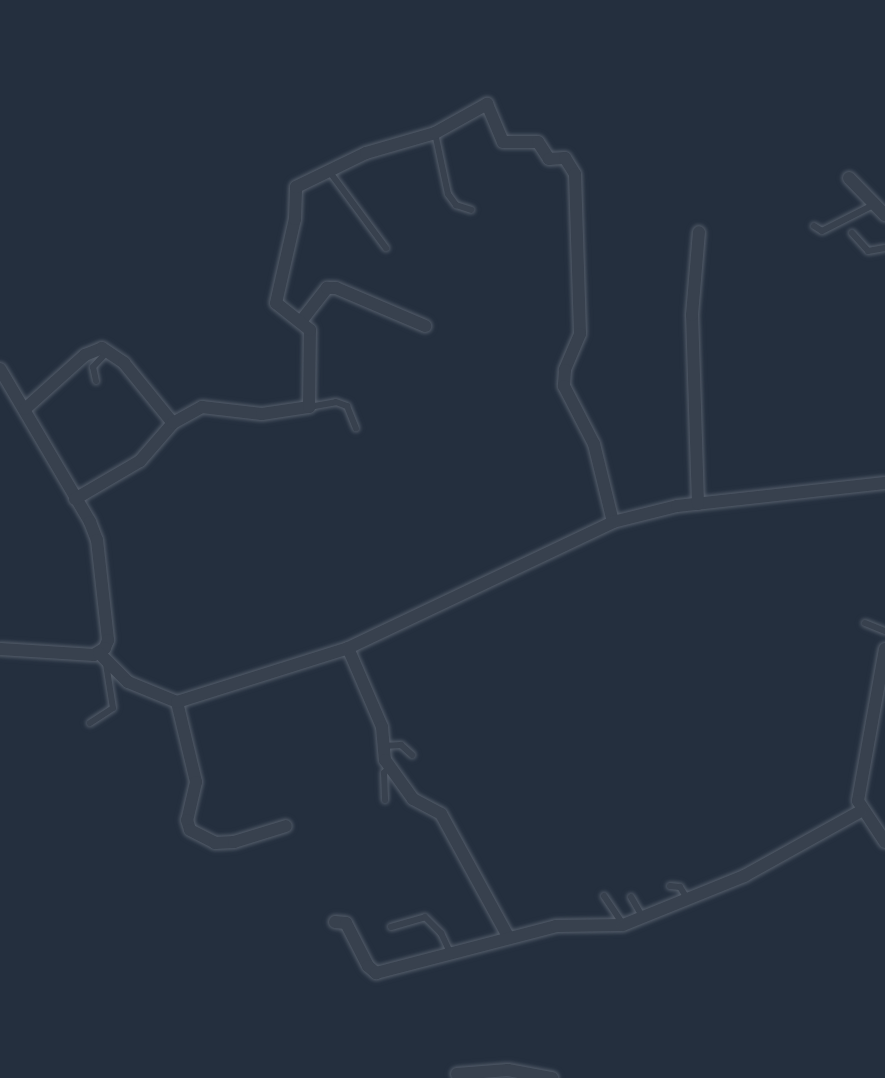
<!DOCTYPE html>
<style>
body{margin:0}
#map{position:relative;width:885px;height:1078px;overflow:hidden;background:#242f3e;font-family:"Archivo Narrow",sans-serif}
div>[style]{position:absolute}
.roads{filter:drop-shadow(0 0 2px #565f6c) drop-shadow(0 0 2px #565f6c)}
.lane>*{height:6px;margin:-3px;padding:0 3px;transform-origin:3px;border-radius:3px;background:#38414e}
.street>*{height:12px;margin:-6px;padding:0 6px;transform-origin:6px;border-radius:6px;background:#38414e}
span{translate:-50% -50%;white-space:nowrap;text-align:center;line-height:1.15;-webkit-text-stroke:5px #1d2633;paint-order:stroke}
</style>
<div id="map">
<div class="roads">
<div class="lane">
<i style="left:435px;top:133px;width:62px;rotate:78deg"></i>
<i style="left:448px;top:194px;width:14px;rotate:54deg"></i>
<i style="left:456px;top:205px;width:16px;rotate:18deg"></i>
<i style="left:329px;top:171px;width:96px;rotate:53.5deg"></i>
<i style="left:814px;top:226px;width:9px;rotate:32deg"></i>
<i style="left:822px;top:231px;width:59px;rotate:-27deg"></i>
<i style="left:852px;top:233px;width:24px;rotate:48deg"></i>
<i style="left:868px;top:251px;width:17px;rotate:-10deg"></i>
<i style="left:96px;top:381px;width:14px;rotate:-102deg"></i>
<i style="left:93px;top:367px;width:22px;rotate:-47deg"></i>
<i style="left:309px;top:407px;width:27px;rotate:-10deg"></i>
<i style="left:336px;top:402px;width:12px;rotate:20deg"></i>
<i style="left:347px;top:406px;width:24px;rotate:68deg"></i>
<i style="left:865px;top:623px;width:22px;rotate:22deg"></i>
<i style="left:90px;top:723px;width:27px;rotate:-33deg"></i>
<i style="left:113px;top:708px;width:45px;rotate:-99deg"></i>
<i style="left:383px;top:746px;width:18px;rotate:-3deg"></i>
<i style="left:401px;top:745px;width:15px;rotate:42deg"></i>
<i style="left:385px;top:800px;width:27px;rotate:-92deg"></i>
<i style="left:384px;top:773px;width:9px;rotate:-49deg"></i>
<i style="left:670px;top:886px;width:10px;rotate:6deg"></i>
<i style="left:680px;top:887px;width:15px;rotate:58deg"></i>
<i style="left:604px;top:896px;width:32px;rotate:56deg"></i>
<i style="left:631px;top:897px;width:22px;rotate:60deg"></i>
<i style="left:391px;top:927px;width:35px;rotate:-16deg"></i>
<i style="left:425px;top:917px;width:23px;rotate:45deg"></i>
<i style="left:441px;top:933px;width:23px;rotate:65deg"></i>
</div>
<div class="street">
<i style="left:849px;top:178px;width:52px;rotate:45.8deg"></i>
<i style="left:302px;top:320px;width:41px;rotate:-52deg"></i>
<i style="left:327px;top:288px;width:9px"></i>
<i style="left:336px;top:288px;width:97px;rotate:23.1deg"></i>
<i style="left:0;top:369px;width:178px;rotate:59.5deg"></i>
<i style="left:90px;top:522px;width:19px;rotate:69deg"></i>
<i style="left:97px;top:540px;width:101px;rotate:83.7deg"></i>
<i style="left:108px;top:640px;width:9px;rotate:111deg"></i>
<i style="left:105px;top:648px;width:13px;rotate:148deg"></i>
<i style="left:94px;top:655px;width:94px;rotate:-176.3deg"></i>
<i style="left:25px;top:409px;width:81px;rotate:-42deg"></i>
<i style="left:85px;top:355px;width:18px;rotate:-22deg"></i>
<i style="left:102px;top:348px;width:27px;rotate:34deg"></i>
<i style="left:124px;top:363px;width:77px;rotate:50.8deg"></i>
<i style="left:75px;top:499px;width:75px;rotate:-30.3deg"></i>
<i style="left:140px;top:461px;width:50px;rotate:-49deg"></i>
<i style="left:173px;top:423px;width:33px;rotate:-29deg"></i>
<i style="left:202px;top:407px;width:60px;rotate:6.7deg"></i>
<i style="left:262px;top:414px;width:48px;rotate:-8.5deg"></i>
<i style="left:309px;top:407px;width:77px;rotate:-89.3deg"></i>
<i style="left:310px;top:330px;width:43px;rotate:-141.5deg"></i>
<i style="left:276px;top:303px;width:86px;rotate:-77.3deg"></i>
<i style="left:295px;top:219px;width:32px;rotate:-88deg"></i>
<i style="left:296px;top:187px;width:78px;rotate:-25.9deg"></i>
<i style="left:366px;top:153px;width:72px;rotate:-16.2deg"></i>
<i style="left:435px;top:133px;width:60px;rotate:-29.1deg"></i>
<i style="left:487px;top:104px;width:41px;rotate:67.2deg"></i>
<i style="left:503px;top:142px;width:35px"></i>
<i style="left:538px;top:142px;width:20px;rotate:57deg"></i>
<i style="left:549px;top:159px;width:16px;rotate:-4deg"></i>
<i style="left:565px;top:158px;width:19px;rotate:58deg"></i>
<i style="left:575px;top:174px;width:160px;rotate:88.2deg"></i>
<i style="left:580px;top:334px;width:39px;rotate:113deg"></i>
<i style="left:565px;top:370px;width:16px;rotate:94deg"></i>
<i style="left:564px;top:386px;width:65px;rotate:62.7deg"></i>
<i style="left:594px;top:444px;width:80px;rotate:76.3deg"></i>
<i style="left:613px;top:522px;width:66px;rotate:-14deg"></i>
<i style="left:677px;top:506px;width:209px;rotate:-6.3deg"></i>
<i style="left:698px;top:504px;width:189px;rotate:-91.8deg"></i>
<i style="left:692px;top:315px;width:83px;rotate:-85.2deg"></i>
<i style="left:348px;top:648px;width:86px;rotate:66.7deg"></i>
<i style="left:382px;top:727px;width:33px;rotate:85deg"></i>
<i style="left:385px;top:760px;width:48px;rotate:54.3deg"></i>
<i style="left:413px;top:799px;width:32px;rotate:28deg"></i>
<i style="left:441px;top:814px;width:141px;rotate:61.3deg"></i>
<i style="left:885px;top:649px;width:154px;rotate:100.1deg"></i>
<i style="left:858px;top:801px;width:49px;rotate:56.6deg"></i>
<i style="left:99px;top:653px;width:41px;rotate:45deg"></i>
<i style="left:128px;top:682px;width:53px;rotate:22.2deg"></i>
<i style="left:177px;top:702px;width:82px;rotate:76.6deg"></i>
<i style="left:196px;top:782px;width:39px;rotate:103deg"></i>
<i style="left:187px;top:820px;width:10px;rotate:73deg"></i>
<i style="left:190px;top:830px;width:28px;rotate:27deg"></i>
<i style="left:215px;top:843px;width:19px;rotate:-3deg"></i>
<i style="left:234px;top:842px;width:54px;rotate:-17.1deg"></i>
<i style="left:177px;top:702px;width:179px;rotate:-17.5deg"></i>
<i style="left:348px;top:648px;width:293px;rotate:-25.4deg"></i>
<i style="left:335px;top:922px;width:11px;rotate:5deg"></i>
<i style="left:346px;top:923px;width:48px;rotate:62.9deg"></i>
<i style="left:368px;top:966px;width:11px;rotate:41deg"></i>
<i style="left:376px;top:973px;width:186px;rotate:-14.6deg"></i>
<i style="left:556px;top:926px;width:67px;rotate:-0.9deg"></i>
<i style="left:623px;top:925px;width:131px;rotate:-22deg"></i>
<i style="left:744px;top:876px;width:134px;rotate:-29.1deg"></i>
<i style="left:457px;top:1074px;width:51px;rotate:-4.5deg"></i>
<i style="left:508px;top:1070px;width:45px;rotate:10.3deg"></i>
</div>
</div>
</div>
